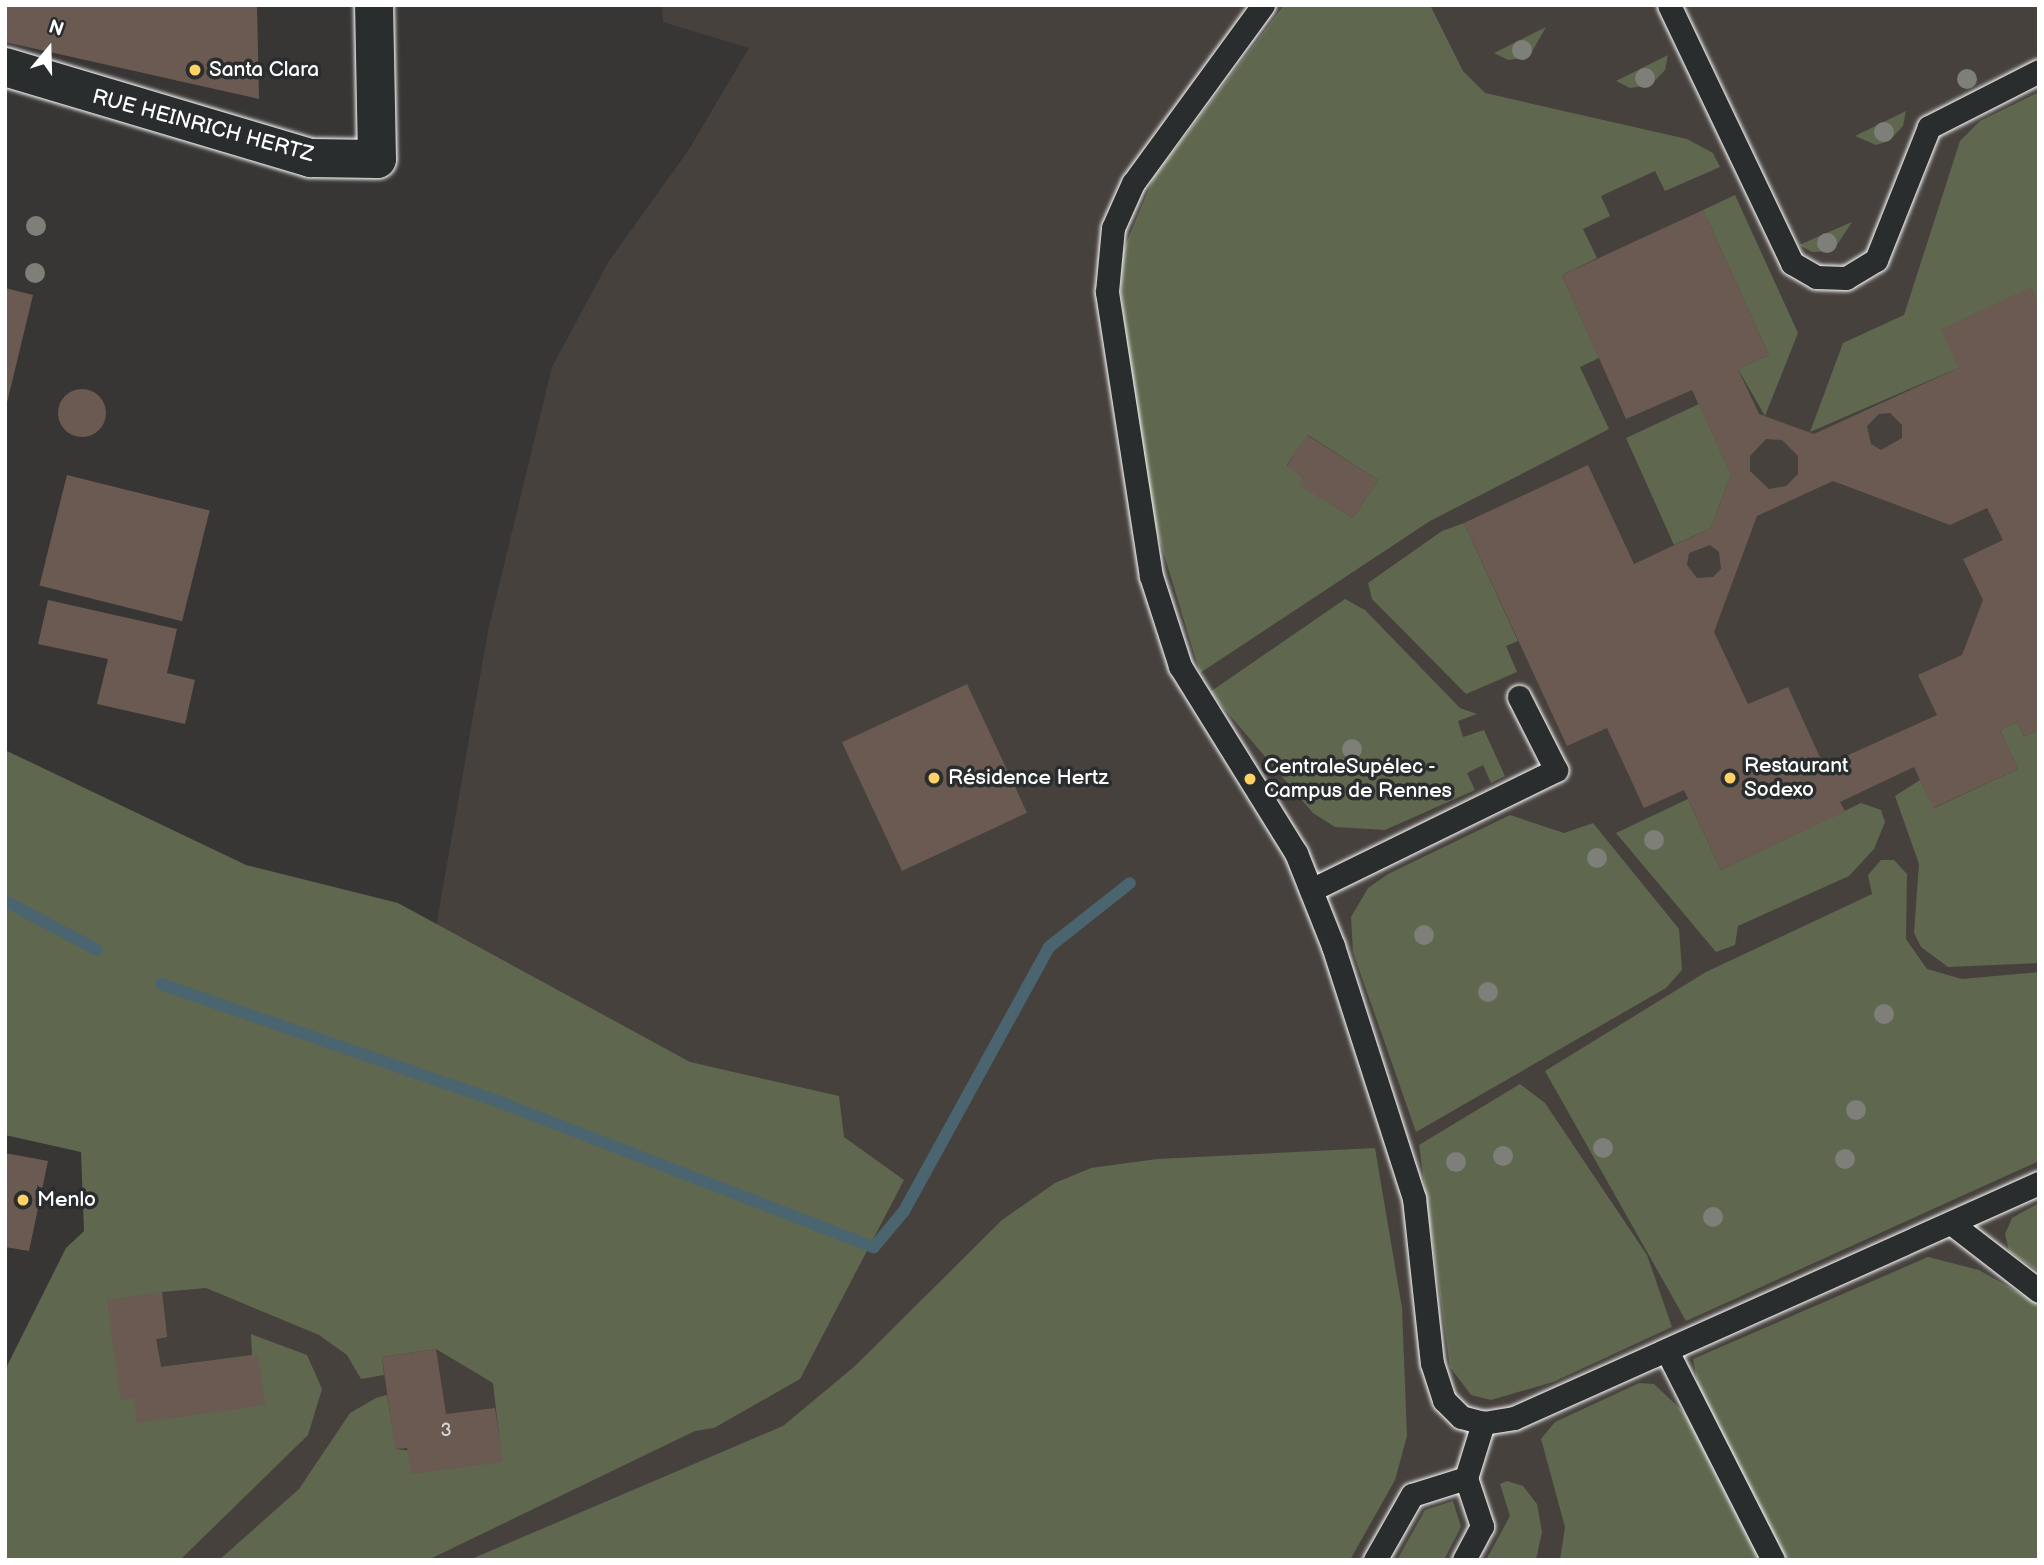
<!DOCTYPE html>
<meta charset="utf-8">
<style>
body{margin:0}
#map{position:relative;width:2044px;height:1565px;overflow:hidden;background:#373635;font-family:"Balsamiq Sans",sans-serif}
div>[style]{position:absolute}
.built>*{inset:0;background:#46413d}
.green>*{inset:0;background:#5f674e}
.stream>*{height:12px;margin:-6px;padding:0 6px;transform-origin:6px;border-radius:6px;background:#4a656f}
.building>*{inset:0;background:#6a5a51;transform-origin:0 0}
.round{border-radius:50%}
.roads{filter:drop-shadow(0 0 2px #fff) drop-shadow(0 0 2px #fff)}
.lane>*{height:23px;margin:-11.5px;padding:0 11.5px;transform-origin:11.5px;border-radius:11.5px;background:#2a2d2e}
.street>*{height:38px;margin:-19px;padding:0 19px;transform-origin:19px;border-radius:19px;background:#2a2d2e}
.trees>*{width:20px;height:20px;margin:-10px;border-radius:50%;background:#7d7f78}
.dots>*{width:19px;height:19px;translate:-50% -50%;box-sizing:border-box;border:4px solid #2a2d2e;border-radius:50%}
span{translate:-50% -50%;white-space:nowrap;text-align:center;line-height:1.15;-webkit-text-stroke:7px #2a2d2e;paint-order:stroke}
.number-label{font-size:18px;color:#dad6d4}
.number-label span{-webkit-text-stroke-width:0}
.poi-label{font-size:21px;color:#fff}
.left{translate:0 -50%;text-align:left}
.street-label{font-size:21px;color:#fff}
.frame{position:absolute;inset:0;border:7px solid #fff;pointer-events:none}
.north{position:absolute;left:14px;top:14px;width:70px;height:70px;-webkit-text-stroke:5px #2a2d2e;paint-order:stroke;rotate:19deg;font-size:19px;font-weight:700;line-height:28px;text-align:center;color:#fff}
.north::after{content:'';display:block;margin:auto;width:24px;height:32px;background:#fff;clip-path:polygon(50% 0,100% 100%,50% 72%,0 100%)}
</style>
<div id="map">
<div class="built">
<i style="clip-path:polygon(662px 5px,2039px 5px,2039px 1560px,5px 1560px,5px 1370px,436px 927px,488px 631px,552px 367px,609px 261px,688px 151px,749px 48px,663px 22px)"></i>
</div>
<div class="green">
<i style="clip-path:polygon(evenodd,1284px 5px,1430px 5px,1463px 71px,1485px 93px,1687px 139px,1713px 153px,1720px 167px,1665px 191px,1655px 171px,1601px 196px,1610px 216px,1583px 229px,1597px 258px,1562px 275px,1599px 358px,1580px 367px,1609px 429px,1430px 521px,1200px 673px,1150px 508px,1121px 295px,1122px 253px,1154px 177px,1284px 5px,1308px 435px,1378px 480px,1353px 518px,1300px 485px,1303px 477px,1287px 465px,1308px 435px)"></i>
<i style="clip-path:polygon(1546px 27px,1529px 57px,1508px 60px,1494px 53px)"></i>
<i style="clip-path:polygon(1668px 55px,1665px 70px,1651px 85px,1630px 88px,1616px 81px)"></i>
<i style="clip-path:polygon(2039px 92px,2039px 304px,1958px 368px,1810px 432px,1843px 343px,1904px 315px,1960px 141px,1980px 121px)"></i>
<i style="clip-path:polygon(1906px 111px,1903px 126px,1889px 141px,1876px 145px,1855px 136px)"></i>
<i style="clip-path:polygon(1735px 195px,1798px 333px,1765px 416px,1738px 369px,1769px 355px,1703px 210px)"></i>
<i style="clip-path:polygon(1852px 222px,1833px 251px,1812px 252px,1799px 245px)"></i>
<i style="clip-path:polygon(1699px 404px,1731px 474px,1711px 528px,1674px 545px,1626px 438px)"></i>
<i style="clip-path:polygon(1464px 523px,1518px 641px,1506px 646px,1517px 672px,1466px 694px,1372px 599px,1368px 583px,1442px 531px)"></i>
<i style="clip-path:polygon(1345px 599px,1365px 610px,1460px 708px,1477px 714px,1458px 721px,1463px 737px,1484px 730px,1505px 776px,1491px 783px,1483px 765px,1467px 773px,1475px 790px,1385px 830px,1335px 827px,1313px 813px,1210px 692px)"></i>
<i style="clip-path:polygon(2017px 722px,2024px 736px,2039px 730px,2039px 963px,1948px 967px,1921px 947px,1914px 933px,1919px 864px,1895px 796px,1920px 780px,1934px 808px,2018px 769px,2000px 730px)"></i>
<i style="clip-path:polygon(5px 750px,246px 865px,398px 903px,690px 1062px,839px 1096px,844px 1137px,904px 1180px,800px 1379px,714px 1428px,695px 1431px,428px 1560px,219px 1560px,299px 1489px,350px 1413px,376px 1398px,387px 1395px,396px 1449px,502px 1462px,493px 1383px,436px 1349px,382px 1357px,384px 1375px,361px 1379px,347px 1355px,319px 1335px,206px 1288px,162px 1292px,167px 1337px,156px 1339px,161px 1367px,252px 1355px,251px 1334px,307px 1355px,322px 1389px,308px 1435px,180px 1560px,5px 1560px,5px 1370px,66px 1248px,84px 1231px,81px 1152px,5px 1135px)"></i>
<i style="clip-path:polygon(1688px 799px,1721px 870px,1861px 803px,1881px 810px,1885px 822px,1874px 849px,1849px 876px,1738px 926px,1735px 945px,1716px 952px,1616px 833px)"></i>
<i style="clip-path:polygon(1510px 815px,1564px 833px,1593px 823px,1679px 929px,1682px 970px,1666px 988px,1416px 1132px,1353px 952px,1351px 917px,1368px 888px,1388px 874px)"></i>
<i style="clip-path:polygon(1881px 860px,1894px 860px,1907px 874px,1906px 939px,1927px 969px,1962px 979px,2039px 972px,2039px 1161px,1686px 1321px,1545px 1071px,1706px 972px,1872px 894px,1868px 875px)"></i>
<i style="clip-path:polygon(1520px 1084px,1545px 1103px,1647px 1255px,1672px 1327px,1553px 1382px,1491px 1400px,1471px 1395px,1450px 1367px,1419px 1145px)"></i>
<i style="clip-path:polygon(1375px 1148px,1402px 1308px,1407px 1436px,1395px 1480px,1350px 1560px,469px 1560px,783px 1426px,855px 1366px,1002px 1220px,1055px 1183px,1091px 1168px,1157px 1159px)"></i>
<i style="clip-path:polygon(2039px 1203px,2039px 1272px,2009px 1251px,2005px 1234px,2012px 1218px)"></i>
<i style="clip-path:polygon(1928px 1257px,1979px 1270px,2039px 1304px,2037px 1560px,1782px 1560px,1698px 1386px,1693px 1359px)"></i>
<i style="clip-path:polygon(1639px 1383px,1654px 1384px,1688px 1416px,1763px 1560px,1560px 1560px,1565px 1527px,1541px 1439px,1555px 1422px)"></i>
<i style="clip-path:polygon(1507px 1481px,1523px 1486px,1537px 1504px,1542px 1532px,1536px 1560px,1486px 1560px,1510px 1516px,1500px 1484px)"></i>
<i style="clip-path:polygon(1453px 1501px,1461px 1527px,1444px 1560px,1397px 1560px,1425px 1510px)"></i>
</div>
<div class="stream">
<i style="left:5px;top:901px;width:104px;rotate:28deg"></i>
<i style="left:161px;top:984px;width:361px;rotate:19.2deg"></i>
<i style="left:502px;top:1103px;width:399px;rotate:21.2deg"></i>
<i style="left:874px;top:1247px;width:47px;rotate:-50.2deg"></i>
<i style="left:904px;top:1211px;width:301px;rotate:-61.2deg"></i>
<i style="left:1049px;top:947px;width:103px;rotate:-38.3deg"></i>
</div>
<div class="building">
<i style="clip-path:polygon(5px 5px,257px 5px,259px 99px,5px 42px)"></i>
<i style="clip-path:polygon(evenodd,1703px 210px,1769px 355px,1738px 369px,1759px 414px,1814px 434px,1958px 368px,1941px 329px,2031px 287px,2039px 304px,2039px 730px,2024px 736px,2017px 722px,2000px 730px,2018px 769px,1933px 808px,1914px 767px,1840px 802px,1845px 811px,1721px 870px,1684px 790px,1644px 808px,1607px 728px,1567px 746px,1464px 523px,1588px 465px,1634px 564px,1711px 528px,1731px 474px,1692px 390px,1626px 419px,1562px 275px,1703px 210px,1890px 413px,1902px 425px,1902px 438px,1881px 450px,1871px 444px,1867px 426px,1879px 414px,1890px 413px,1703px 210px,1766px 439px,1782px 440px,1798px 456px,1798px 474px,1786px 486px,1769px 489px,1750px 471px,1750px 456px,1766px 439px,1703px 210px,1833px 481px,1950px 525px,1987px 508px,2003px 540px,1963px 559px,1983px 600px,1962px 655px,1918px 675px,1937px 715px,1824px 766px,1788px 687px,1748px 704px,1714px 632px,1757px 516px,1833px 481px,1703px 210px,1710px 545px,1719px 552px,1721px 569px,1713px 577px,1697px 578px,1687px 565px,1689px 553px,1710px 545px)"></i>
<i style="clip-path:polygon(5px 288px,33px 295px,6px 407px,5px 407px)"></i>
<i class="round" style="left:58px;top:389px;width:48px;height:48px"></i>
<i style="clip-path:polygon(1307px 435px,1378px 480px,1353px 518px,1299px 485px,1303px 477px,1287px 466px)"></i>
<i style="left:67px;top:475px;width:147px;height:114px;rotate:14deg"></i>
<i style="clip-path:polygon(48px 600px,177px 629px,167px 673px,195px 680px,185px 724px,97px 704px,108px 659px,38px 644px)"></i>
<i style="left:967px;top:684px;width:142px;height:138px;rotate:65deg"></i>
<i style="clip-path:polygon(5px 1153px,48px 1161px,29px 1251px,5px 1247px)"></i>
<i style="clip-path:polygon(162px 1292px,167px 1337px,156px 1339px,161px 1367px,258px 1355px,265px 1405px,137px 1423px,134px 1398px,121px 1400px,107px 1300px)"></i>
<i style="clip-path:polygon(436px 1349px,446px 1414px,495px 1408px,503px 1462px,411px 1474px,407px 1448px,395px 1449px,382px 1357px)"></i>
</div>
<div class="roads">
<div class="lane">
<i style="left:1263px;top:5px;width:220px;rotate:126.1deg"></i>
<i style="left:1133px;top:183px;width:49px;rotate:114deg"></i>
<i style="left:1113px;top:228px;width:64px;rotate:95.4deg"></i>
<i style="left:1107px;top:292px;width:287px;rotate:81.2deg"></i>
<i style="left:1151px;top:576px;width:95px;rotate:72.1deg"></i>
<i style="left:1180px;top:666px;width:220px;rotate:58.2deg"></i>
<i style="left:1296px;top:853px;width:100px;rotate:68.3deg"></i>
<i style="left:1333px;top:946px;width:265px;rotate:72.2deg"></i>
<i style="left:1414px;top:1198px;width:166px;rotate:83.8deg"></i>
<i style="left:1432px;top:1363px;width:39px;rotate:72deg"></i>
<i style="left:1444px;top:1400px;width:24px;rotate:45deg"></i>
<i style="left:1461px;top:1417px;width:23px;rotate:15deg"></i>
<i style="left:1483px;top:1423px;width:31px;rotate:-9deg"></i>
<i style="left:1514px;top:1418px;width:575px;rotate:-24.11deg"></i>
<i style="left:1669px;top:5px;width:286px;rotate:64.5deg"></i>
<i style="left:1792px;top:263px;width:28px;rotate:30deg"></i>
<i style="left:1816px;top:277px;width:30px;rotate:2deg"></i>
<i style="left:1846px;top:278px;width:35px;rotate:-31deg"></i>
<i style="left:1876px;top:260px;width:143px;rotate:-68.3deg"></i>
<i style="left:1929px;top:127px;width:123px;rotate:-27deg"></i>
<i style="left:1311px;top:890px;width:273px;rotate:-26.1deg"></i>
<i style="left:1556px;top:770px;width:82px;rotate:-116.9deg"></i>
<i style="left:1951px;top:1223px;width:111px;rotate:37.7deg"></i>
<i style="left:1667px;top:1351px;width:234px;rotate:63.1deg"></i>
<i style="left:1466px;top:1478px;width:58px;rotate:-72.8deg"></i>
<i style="left:1375px;top:1560px;width:75px;rotate:-60.4deg"></i>
<i style="left:1412px;top:1495px;width:57px;rotate:-17.5deg"></i>
<i style="left:1466px;top:1478px;width:51px;rotate:71.6deg"></i>
<i style="left:1482px;top:1526px;width:38px;rotate:118deg"></i>
</div>
<div class="street">
<i style="left:5px;top:67px;width:319px;rotate:16.6deg"></i>
<i style="left:311px;top:158px;width:66px;rotate:0.9deg"></i>
<i style="left:377px;top:159px;width:154px;rotate:-91.1deg"></i>
</div>
</div>
<div class="trees">
<i style="left:1522px;top:50px"></i>
<i style="left:1645px;top:78px"></i>
<i style="left:1967px;top:79px"></i>
<i style="left:1884px;top:132px"></i>
<i style="left:36px;top:226px"></i>
<i style="left:1827px;top:243px"></i>
<i style="left:35px;top:273px"></i>
<i style="left:1352px;top:749px"></i>
<i style="left:1654px;top:840px"></i>
<i style="left:1597px;top:858px"></i>
<i style="left:1424px;top:935px"></i>
<i style="left:1488px;top:992px"></i>
<i style="left:1884px;top:1014px"></i>
<i style="left:1856px;top:1110px"></i>
<i style="left:1603px;top:1148px"></i>
<i style="left:1503px;top:1156px"></i>
<i style="left:1845px;top:1159px"></i>
<i style="left:1456px;top:1162px"></i>
<i style="left:1713px;top:1217px"></i>
</div>
<div class="dots">
<i style="left:195px;top:70px;background:#ffd166"></i>
<i style="left:934px;top:778px;background:#ffd166"></i>
<i style="left:1730px;top:778px;background:#ffd166"></i>
<i style="left:1250px;top:779px;background:#ffd166"></i>
<i style="left:23px;top:1200px;background:#ffd166"></i>
</div>
<div class="number-label">
<span style="left:446px;top:1431px">3</span>
</div>
<div class="poi-label">
<span class="left" style="left:209px;top:70px">Santa Clara</span>
<span class="left" style="left:1744px;top:778px">Restaurant<br>Sodexo</span>
<span class="left" style="left:1264px;top:779px">CentraleSupélec -<br>Campus de Rennes</span>
<span class="left" style="left:948px;top:778px">Résidence Hertz</span>
<span class="left" style="left:37px;top:1200px">Menlo</span>
</div>
<div class="street-label">
<span style="left:203px;top:126px;rotate:15deg">RUE HEINRICH HERTZ</span>
</div>
<div class="frame"></div>
<div class="north">N</div>
</div>
